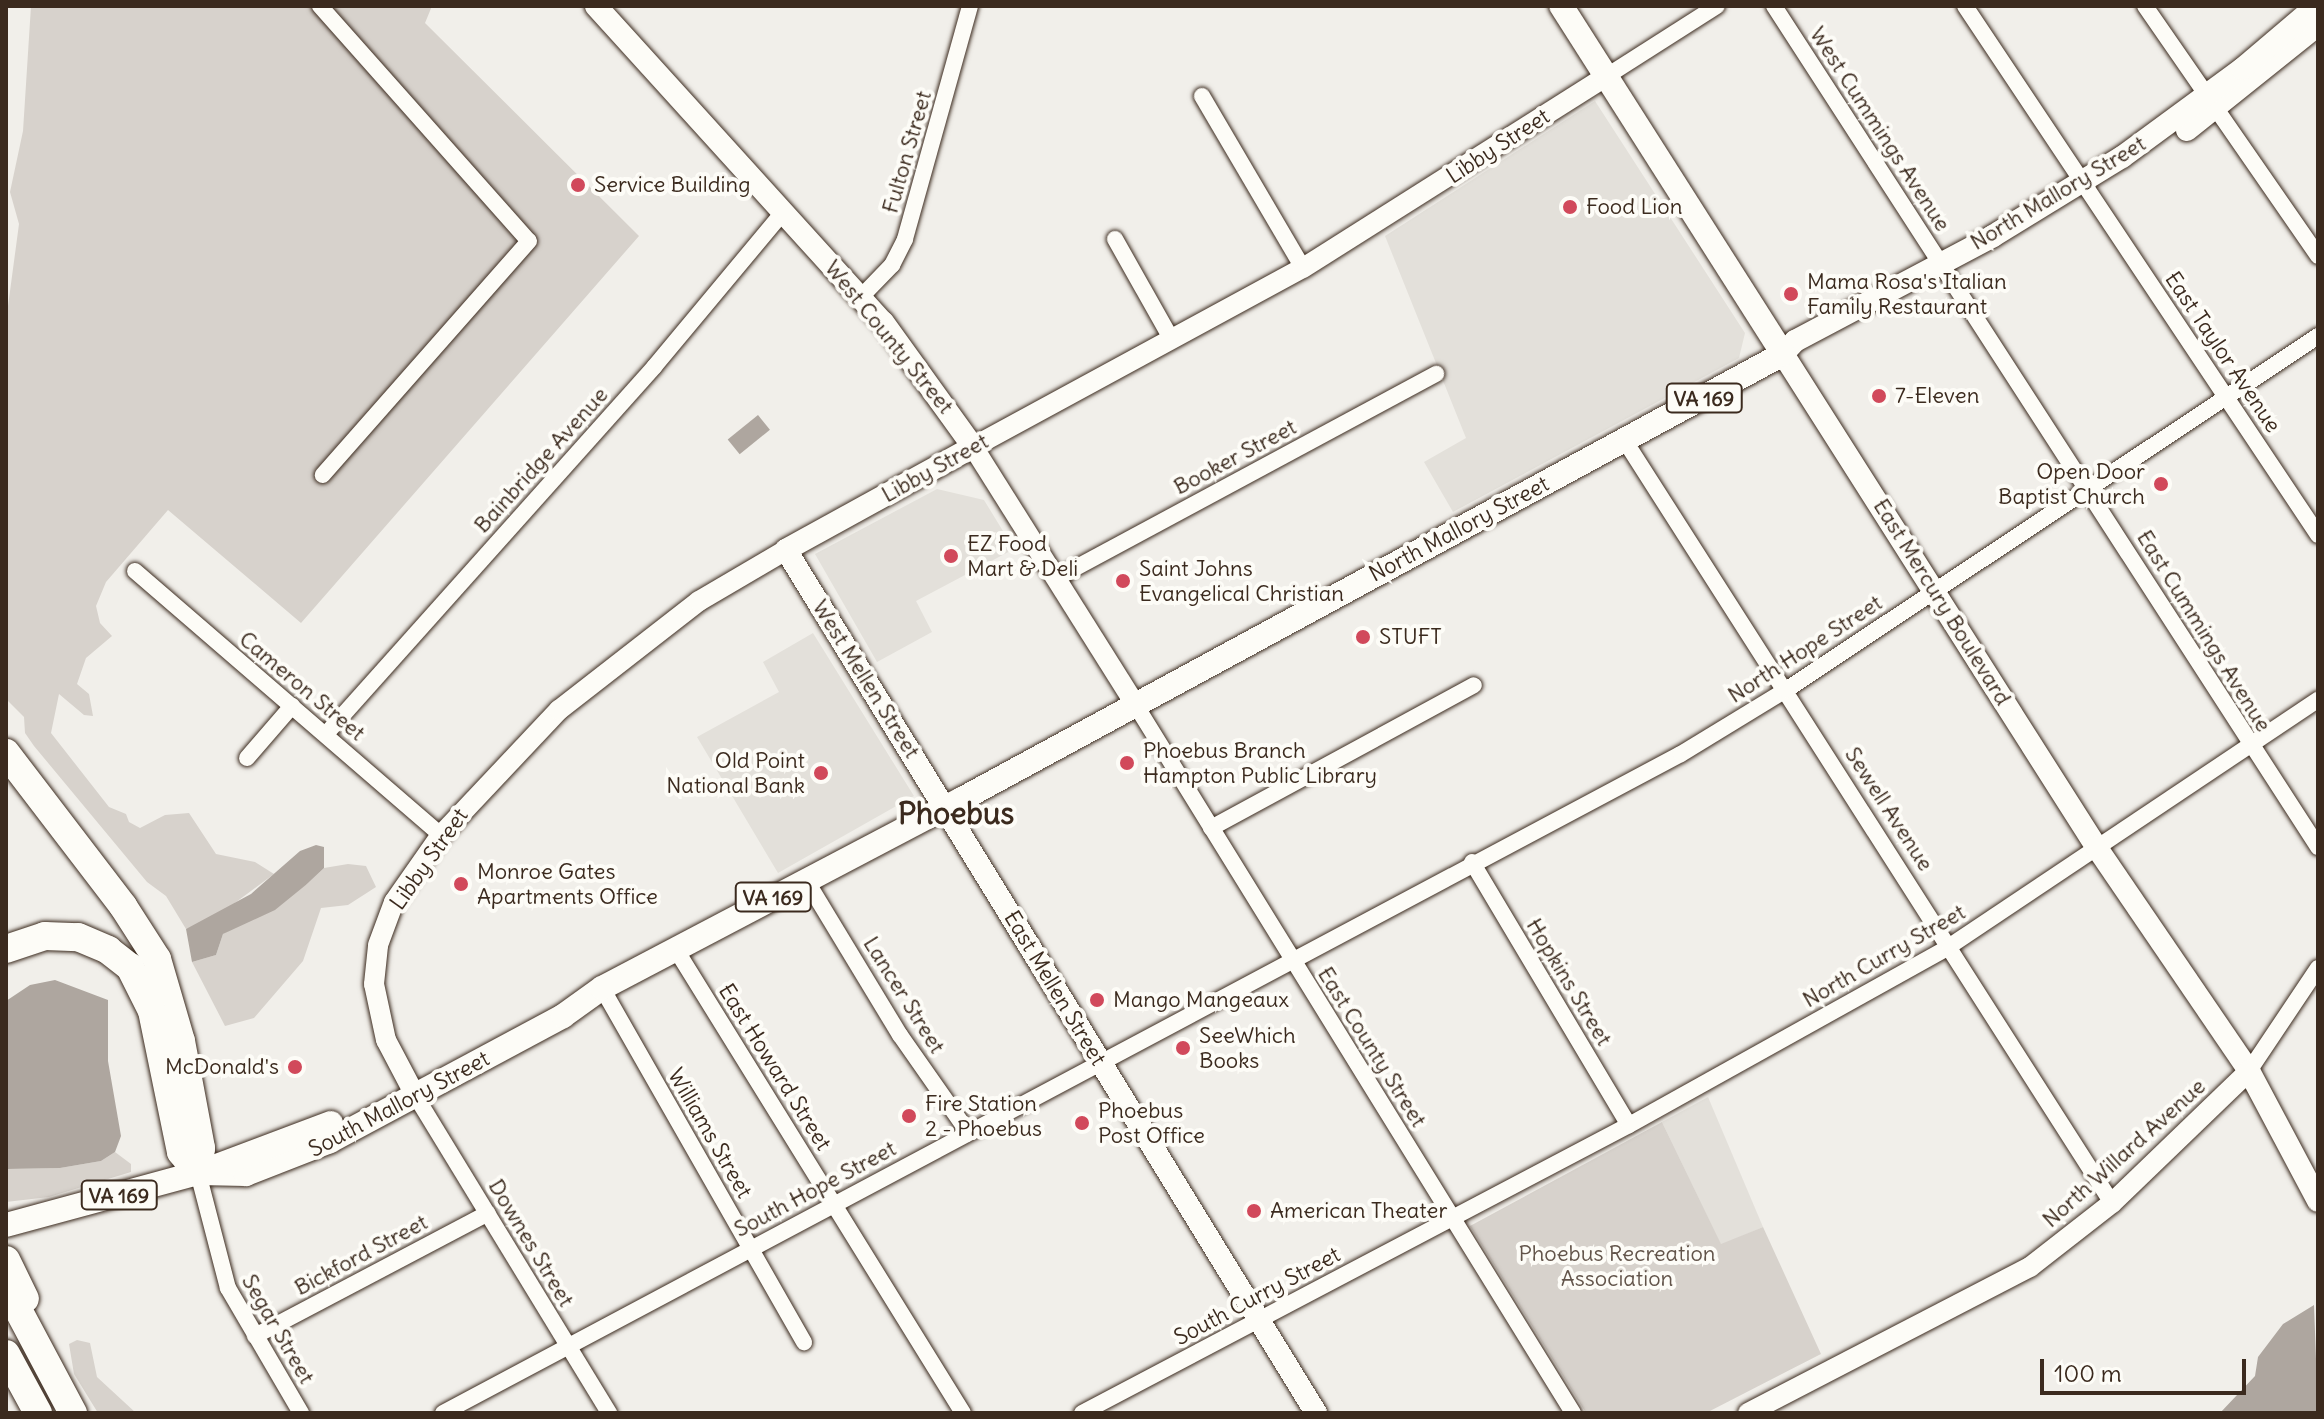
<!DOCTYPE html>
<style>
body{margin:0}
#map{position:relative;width:2324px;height:1419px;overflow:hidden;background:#f1efea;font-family:Delius,sans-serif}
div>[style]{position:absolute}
.built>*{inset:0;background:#e3e0da}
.green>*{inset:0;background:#d7d2cc}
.water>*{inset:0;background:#aea69f;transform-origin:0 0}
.roads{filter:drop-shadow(0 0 2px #3b2a1e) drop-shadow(0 0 2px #3b2a1e)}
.minor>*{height:16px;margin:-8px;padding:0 8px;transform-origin:8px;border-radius:8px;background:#fdfcf7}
.tertiary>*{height:20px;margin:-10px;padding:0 10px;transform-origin:10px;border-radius:10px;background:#fdfcf7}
.secondary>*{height:22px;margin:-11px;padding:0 11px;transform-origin:11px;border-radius:11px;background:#fdfcf7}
.primary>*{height:24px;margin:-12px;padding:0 12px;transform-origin:12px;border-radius:12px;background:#fdfcf7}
.motorway>*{height:28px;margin:-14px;padding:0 14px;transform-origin:14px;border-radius:14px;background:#fdfcf7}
.dots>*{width:22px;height:22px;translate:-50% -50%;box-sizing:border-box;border:4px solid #fdfcf7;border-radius:50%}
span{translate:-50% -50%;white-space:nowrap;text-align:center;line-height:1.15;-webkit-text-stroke:8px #fdfcf7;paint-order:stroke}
.shield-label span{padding:2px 6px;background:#fdfcf7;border:2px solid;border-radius:6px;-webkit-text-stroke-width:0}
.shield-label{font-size:20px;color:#3b2a1e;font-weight:700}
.street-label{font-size:22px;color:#3b2a1e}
.poi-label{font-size:22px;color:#3b2a1e}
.left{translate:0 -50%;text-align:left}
.right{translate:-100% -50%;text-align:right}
.park-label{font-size:22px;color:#62544a}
.district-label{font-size:30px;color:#3b2a1e;font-weight:700}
.frame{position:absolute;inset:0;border:8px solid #3b2a1e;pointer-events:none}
.scale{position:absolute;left:2040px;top:1359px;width:206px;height:36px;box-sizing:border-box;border:4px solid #3b2a1e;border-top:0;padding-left:10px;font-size:24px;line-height:28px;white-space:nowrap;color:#3b2a1e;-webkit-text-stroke:6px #fdfcf7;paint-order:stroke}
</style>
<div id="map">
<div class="built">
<i style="clip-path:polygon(1595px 101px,1745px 333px,1739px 358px,1453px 512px,1424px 462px,1466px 438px,1385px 236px)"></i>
<i style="clip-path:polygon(937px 489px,984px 500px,1014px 549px,916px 601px,932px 632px,877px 662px,815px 554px)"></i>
<i style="clip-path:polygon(813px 633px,914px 796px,778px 873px,697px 737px,779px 692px,763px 662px)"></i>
<i style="clip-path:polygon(1708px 1097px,1763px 1227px,1721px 1245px,1662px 1122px)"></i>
</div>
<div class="green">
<i style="clip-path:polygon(31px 6px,432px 6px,425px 23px,639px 236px,301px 623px,168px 510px,106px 582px,96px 606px,100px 623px,112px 636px,86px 658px,77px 684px,89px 694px,93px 716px,84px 715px,59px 694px,51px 733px,109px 807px,126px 814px,129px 822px,140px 828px,165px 815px,189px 813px,216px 854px,255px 862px,274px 874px,216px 917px,186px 929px,166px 896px,147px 882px,34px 746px,25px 733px,24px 717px,6px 699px,6px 321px,19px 224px,10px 192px,23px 131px)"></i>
<i style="clip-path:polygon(348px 864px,366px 866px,376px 887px,348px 905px,321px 908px,303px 961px,254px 1018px,225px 1026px,192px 962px,216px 955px,223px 934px,307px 884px,324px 868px)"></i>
<i style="clip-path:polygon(1662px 1122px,1721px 1244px,1763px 1227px,1821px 1354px,1706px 1413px,1586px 1413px,1470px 1226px)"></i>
<i style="clip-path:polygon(115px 1152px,131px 1164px,131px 1172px,49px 1197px,6px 1202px,7px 1169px,60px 1168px,101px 1161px)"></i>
<i style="clip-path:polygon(77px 1340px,90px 1343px,97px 1377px,136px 1413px,98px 1413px,74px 1374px,69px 1344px)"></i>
</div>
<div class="water">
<i style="left:758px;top:415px;width:19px;height:39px;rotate:51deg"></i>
<i style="clip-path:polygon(316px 845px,324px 847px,324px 868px,307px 884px,275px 910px,223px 934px,216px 955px,192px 962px,186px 929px,251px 894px,300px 851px)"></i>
<i style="clip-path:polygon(55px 980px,108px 1000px,108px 1061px,121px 1136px,115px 1152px,101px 1161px,60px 1168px,7px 1169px,6px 1001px,30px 985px)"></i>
<i style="clip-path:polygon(2314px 1305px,2318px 1413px,2220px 1413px,2255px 1376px,2258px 1357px,2283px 1324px)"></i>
</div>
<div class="roads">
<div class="minor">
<i style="left:320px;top:6px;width:314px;rotate:48.4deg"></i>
<i style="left:529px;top:241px;width:312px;rotate:131.4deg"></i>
<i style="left:1774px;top:6px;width:1002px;rotate:57.1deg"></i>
<i style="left:1965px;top:6px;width:636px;rotate:56.28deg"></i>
<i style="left:2145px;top:6px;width:304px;rotate:55.3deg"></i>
<i style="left:1607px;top:76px;width:130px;rotate:-32.5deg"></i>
<i style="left:1202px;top:96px;width:199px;rotate:59.6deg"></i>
<i style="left:1115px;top:239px;width:116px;rotate:60.6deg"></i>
<i style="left:861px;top:297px;width:45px;rotate:-45.9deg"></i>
<i style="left:892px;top:265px;width:29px;rotate:-63deg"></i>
<i style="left:905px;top:239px;width:242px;rotate:-74.4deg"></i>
<i style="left:1625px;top:441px;width:904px;rotate:57.42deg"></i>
<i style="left:135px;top:571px;width:404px;rotate:40.8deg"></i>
<i style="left:1055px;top:579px;width:433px;rotate:-28.3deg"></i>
<i style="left:1135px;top:704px;width:833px;rotate:58.29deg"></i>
<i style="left:326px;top:734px;width:492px;rotate:-48.2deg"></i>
<i style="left:654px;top:367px;width:203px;rotate:-50.2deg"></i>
<i style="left:247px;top:758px;width:69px;rotate:-49.1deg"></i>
<i style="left:1211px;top:828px;width:299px;rotate:-28.5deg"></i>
<i style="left:1472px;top:862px;width:306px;rotate:59.2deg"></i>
<i style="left:806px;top:880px;width:181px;rotate:58.8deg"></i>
<i style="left:900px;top:1035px;width:118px;rotate:55deg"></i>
<i style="left:675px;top:948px;width:547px;rotate:58.23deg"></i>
<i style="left:602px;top:988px;width:408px;rotate:60.3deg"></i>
<i style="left:2249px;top:1071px;width:124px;rotate:-56.2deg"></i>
<i style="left:415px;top:1095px;width:373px;rotate:58.6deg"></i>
<i style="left:198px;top:1173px;width:119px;rotate:75.4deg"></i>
<i style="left:228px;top:1288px;width:145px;rotate:59.7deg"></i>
<i style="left:255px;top:1336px;width:263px;rotate:-27.8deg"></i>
<i style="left:443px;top:1413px;width:1402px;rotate:-28.03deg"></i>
<i style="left:1681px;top:754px;width:123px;rotate:-31.4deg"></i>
<i style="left:1786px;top:690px;width:639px;rotate:-33.64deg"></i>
<i style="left:1082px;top:1413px;width:618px;rotate:-27.77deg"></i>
<i style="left:1629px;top:1125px;width:368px;rotate:-29.1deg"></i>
<i style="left:1950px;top:946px;width:443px;rotate:-33.8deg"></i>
</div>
<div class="tertiary">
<i style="left:1135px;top:704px;width:304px;rotate:-122.2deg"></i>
<i style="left:973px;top:447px;width:375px;rotate:-28.5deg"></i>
<i style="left:1303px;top:268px;width:360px;rotate:-32.3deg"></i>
<i style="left:415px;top:1095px;width:62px;rotate:-117.8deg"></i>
<i style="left:386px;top:1040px;width:57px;rotate:-102.1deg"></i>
<i style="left:374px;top:984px;width:39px;rotate:-84deg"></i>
<i style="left:378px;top:945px;width:46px;rotate:-69.6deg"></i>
<i style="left:394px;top:902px;width:82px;rotate:-55deg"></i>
<i style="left:441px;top:835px;width:172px;rotate:-46.7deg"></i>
<i style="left:559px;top:710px;width:177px;rotate:-37.9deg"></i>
<i style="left:699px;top:601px;width:101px;rotate:-30.4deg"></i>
<i style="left:1748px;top:1413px;width:318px;rotate:-27.4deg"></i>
<i style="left:2030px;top:1267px;width:104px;rotate:-38deg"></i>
<i style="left:2112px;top:1203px;width:190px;rotate:-43.9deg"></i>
</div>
<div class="secondary">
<i style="left:596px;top:6px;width:427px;rotate:47.8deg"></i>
<i style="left:883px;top:322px;width:154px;rotate:54.2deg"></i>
<i style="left:973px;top:447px;width:213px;rotate:151.2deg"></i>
<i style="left:786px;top:550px;width:1013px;rotate:58.44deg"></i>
<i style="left:2187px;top:130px;width:168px;rotate:-38.7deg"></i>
<i style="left:1783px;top:354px;width:585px;rotate:57.56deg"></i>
<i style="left:2097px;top:848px;width:270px;rotate:55.7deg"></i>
<i style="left:2249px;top:1071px;width:147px;rotate:62deg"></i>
<i style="left:1783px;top:354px;width:18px;rotate:-47deg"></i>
<i style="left:1795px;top:341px;width:224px;rotate:-27.9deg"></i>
<i style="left:1993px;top:236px;width:151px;rotate:-31.5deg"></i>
<i style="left:2122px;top:157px;width:149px;rotate:-36.3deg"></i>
<i style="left:2242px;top:69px;width:97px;rotate:-40.4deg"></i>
</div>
<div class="primary">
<i style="left:198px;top:1173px;width:48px;rotate:1.2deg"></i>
<i style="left:246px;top:1174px;width:90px;rotate:-21.4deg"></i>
<i style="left:330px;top:1141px;width:264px;rotate:-28.2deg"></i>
<i style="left:563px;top:1016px;width:48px;rotate:-35.7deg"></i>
<i style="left:602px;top:988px;width:407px;rotate:-27.7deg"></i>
<i style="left:962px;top:799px;width:934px;rotate:-28.46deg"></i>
<i style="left:1783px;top:354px;width:413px;rotate:-122.5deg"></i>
<i style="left:6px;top:1225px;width:199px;rotate:-15.2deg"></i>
<i style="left:198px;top:1173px;width:142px;rotate:-20.6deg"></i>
</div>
<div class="motorway">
<i style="left:6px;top:753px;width:193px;rotate:52.6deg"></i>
<i style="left:123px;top:906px;width:63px;rotate:57.3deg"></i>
<i style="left:157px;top:959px;width:85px;rotate:73.7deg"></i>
<i style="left:181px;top:1041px;width:109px;rotate:79.4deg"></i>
<i style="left:201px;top:1148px;width:25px;rotate:97deg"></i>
<i style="left:6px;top:949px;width:41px;rotate:-18.4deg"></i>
<i style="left:45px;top:936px;width:33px;rotate:2deg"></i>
<i style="left:78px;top:937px;width:33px;rotate:23deg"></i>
<i style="left:108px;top:950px;width:28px;rotate:38deg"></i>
<i style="left:130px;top:967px;width:49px;rotate:63.4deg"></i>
<i style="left:152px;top:1011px;width:144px;rotate:78.4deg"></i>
<i style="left:181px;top:1152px;width:27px;rotate:51deg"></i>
<i style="left:6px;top:1260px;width:43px;rotate:64deg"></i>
<i style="left:6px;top:1287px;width:143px;rotate:62deg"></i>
<i style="left:6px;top:1354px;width:67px;rotate:61.5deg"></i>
</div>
</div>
<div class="dots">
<i style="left:578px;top:185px;background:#d1495b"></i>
<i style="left:1570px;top:207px;background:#d1495b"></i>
<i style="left:1791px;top:294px;background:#d1495b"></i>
<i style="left:1879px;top:396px;background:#d1495b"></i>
<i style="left:2161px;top:484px;background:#d1495b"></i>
<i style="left:951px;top:556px;background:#d1495b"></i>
<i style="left:1123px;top:581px;background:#d1495b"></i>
<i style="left:1363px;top:637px;background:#d1495b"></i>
<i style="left:1127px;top:763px;background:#d1495b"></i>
<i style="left:821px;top:773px;background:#d1495b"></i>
<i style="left:461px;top:884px;background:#d1495b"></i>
<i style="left:1097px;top:1000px;background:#d1495b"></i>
<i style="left:1183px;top:1048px;background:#d1495b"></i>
<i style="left:295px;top:1067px;background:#d1495b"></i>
<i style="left:909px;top:1116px;background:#d1495b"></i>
<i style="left:1082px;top:1123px;background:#d1495b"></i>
<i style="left:1254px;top:1211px;background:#d1495b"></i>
</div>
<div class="shield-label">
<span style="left:1704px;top:398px">VA 169</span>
<span style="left:773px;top:897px">VA 169</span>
<span style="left:119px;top:1195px">VA 169</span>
</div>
<div class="street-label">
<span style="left:1880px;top:129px;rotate:57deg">West Cummings Avenue</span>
<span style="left:1498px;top:146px;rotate:-33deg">Libby Street</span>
<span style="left:907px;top:152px;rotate:-74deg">Fulton Street</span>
<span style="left:2058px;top:193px;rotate:-31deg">North Mallory Street</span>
<span style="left:889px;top:337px;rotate:51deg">West County Street</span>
<span style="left:2223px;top:352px;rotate:56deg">East Taylor Avenue</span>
<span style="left:1235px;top:457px;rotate:-28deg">Booker Street</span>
<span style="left:541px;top:460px;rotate:-48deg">Bainbridge Avenue</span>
<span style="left:935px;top:468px;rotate:-29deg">Libby Street</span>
<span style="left:1459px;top:529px;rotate:-28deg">North Mallory Street</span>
<span style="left:1942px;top:602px;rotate:58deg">East Mercury Boulevard</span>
<span style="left:2204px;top:631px;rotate:58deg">East Cummings Avenue</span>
<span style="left:1805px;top:649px;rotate:-33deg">North Hope Street</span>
<span style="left:866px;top:679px;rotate:58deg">West Mellen Street</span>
<span style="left:302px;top:686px;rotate:40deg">Cameron Street</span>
<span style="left:1889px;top:809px;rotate:57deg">Sewell Avenue</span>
<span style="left:429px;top:859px;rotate:-55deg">Libby Street</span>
<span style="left:1884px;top:956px;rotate:-30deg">North Curry Street</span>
<span style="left:1569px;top:982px;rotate:59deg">Hopkins Street</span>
<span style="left:1055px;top:988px;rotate:59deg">East Mellen Street</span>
<span style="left:904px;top:995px;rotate:58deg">Lancer Street</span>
<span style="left:1372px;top:1047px;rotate:58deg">East County Street</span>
<span style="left:775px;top:1067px;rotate:58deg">East Howard Street</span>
<span style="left:399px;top:1104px;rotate:-28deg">South Mallory Street</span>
<span style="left:710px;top:1133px;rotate:60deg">Williams Street</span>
<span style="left:2124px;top:1153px;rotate:-42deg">North Willard Avenue</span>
<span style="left:815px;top:1189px;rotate:-28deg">South Hope Street</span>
<span style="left:531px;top:1243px;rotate:59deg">Downes Street</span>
<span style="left:361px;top:1255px;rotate:-28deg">Bickford Street</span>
<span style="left:1257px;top:1296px;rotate:-28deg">South Curry Street</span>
<span style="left:278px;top:1329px;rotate:60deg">Segar Street</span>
</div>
<div class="poi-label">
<span class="left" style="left:594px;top:185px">Service Building</span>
<span class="left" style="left:1586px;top:207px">Food Lion</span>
<span class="left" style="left:1807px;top:294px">Mama Rosa's Italian<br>Family Restaurant</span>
<span class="left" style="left:1895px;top:396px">7-Eleven</span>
<span class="right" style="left:2145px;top:484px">Open Door<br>Baptist Church</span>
<span class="left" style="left:967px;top:556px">EZ Food<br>Mart &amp; Deli</span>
<span class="left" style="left:1139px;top:581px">Saint Johns<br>Evangelical Christian</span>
<span class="left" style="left:1379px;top:637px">STUFT</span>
<span class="left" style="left:1143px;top:763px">Phoebus Branch<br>Hampton Public Library</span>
<span class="right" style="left:805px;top:773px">Old Point<br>National Bank</span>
<span class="left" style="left:477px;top:884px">Monroe Gates<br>Apartments Office</span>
<span class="left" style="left:1113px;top:1000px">Mango Mangeaux</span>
<span class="left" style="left:1199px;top:1048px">SeeWhich<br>Books</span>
<span class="right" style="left:279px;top:1067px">McDonald's</span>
<span class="left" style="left:925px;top:1116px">Fire Station<br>2 - Phoebus</span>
<span class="left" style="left:1098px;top:1123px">Phoebus<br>Post Office</span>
<span class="left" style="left:1270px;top:1211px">American Theater</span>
</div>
<div class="park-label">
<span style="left:1617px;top:1266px">Phoebus Recreation<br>Association</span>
</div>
<div class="district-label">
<span style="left:956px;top:813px">Phoebus</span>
</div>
<div class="frame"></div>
<div class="scale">100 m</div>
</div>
